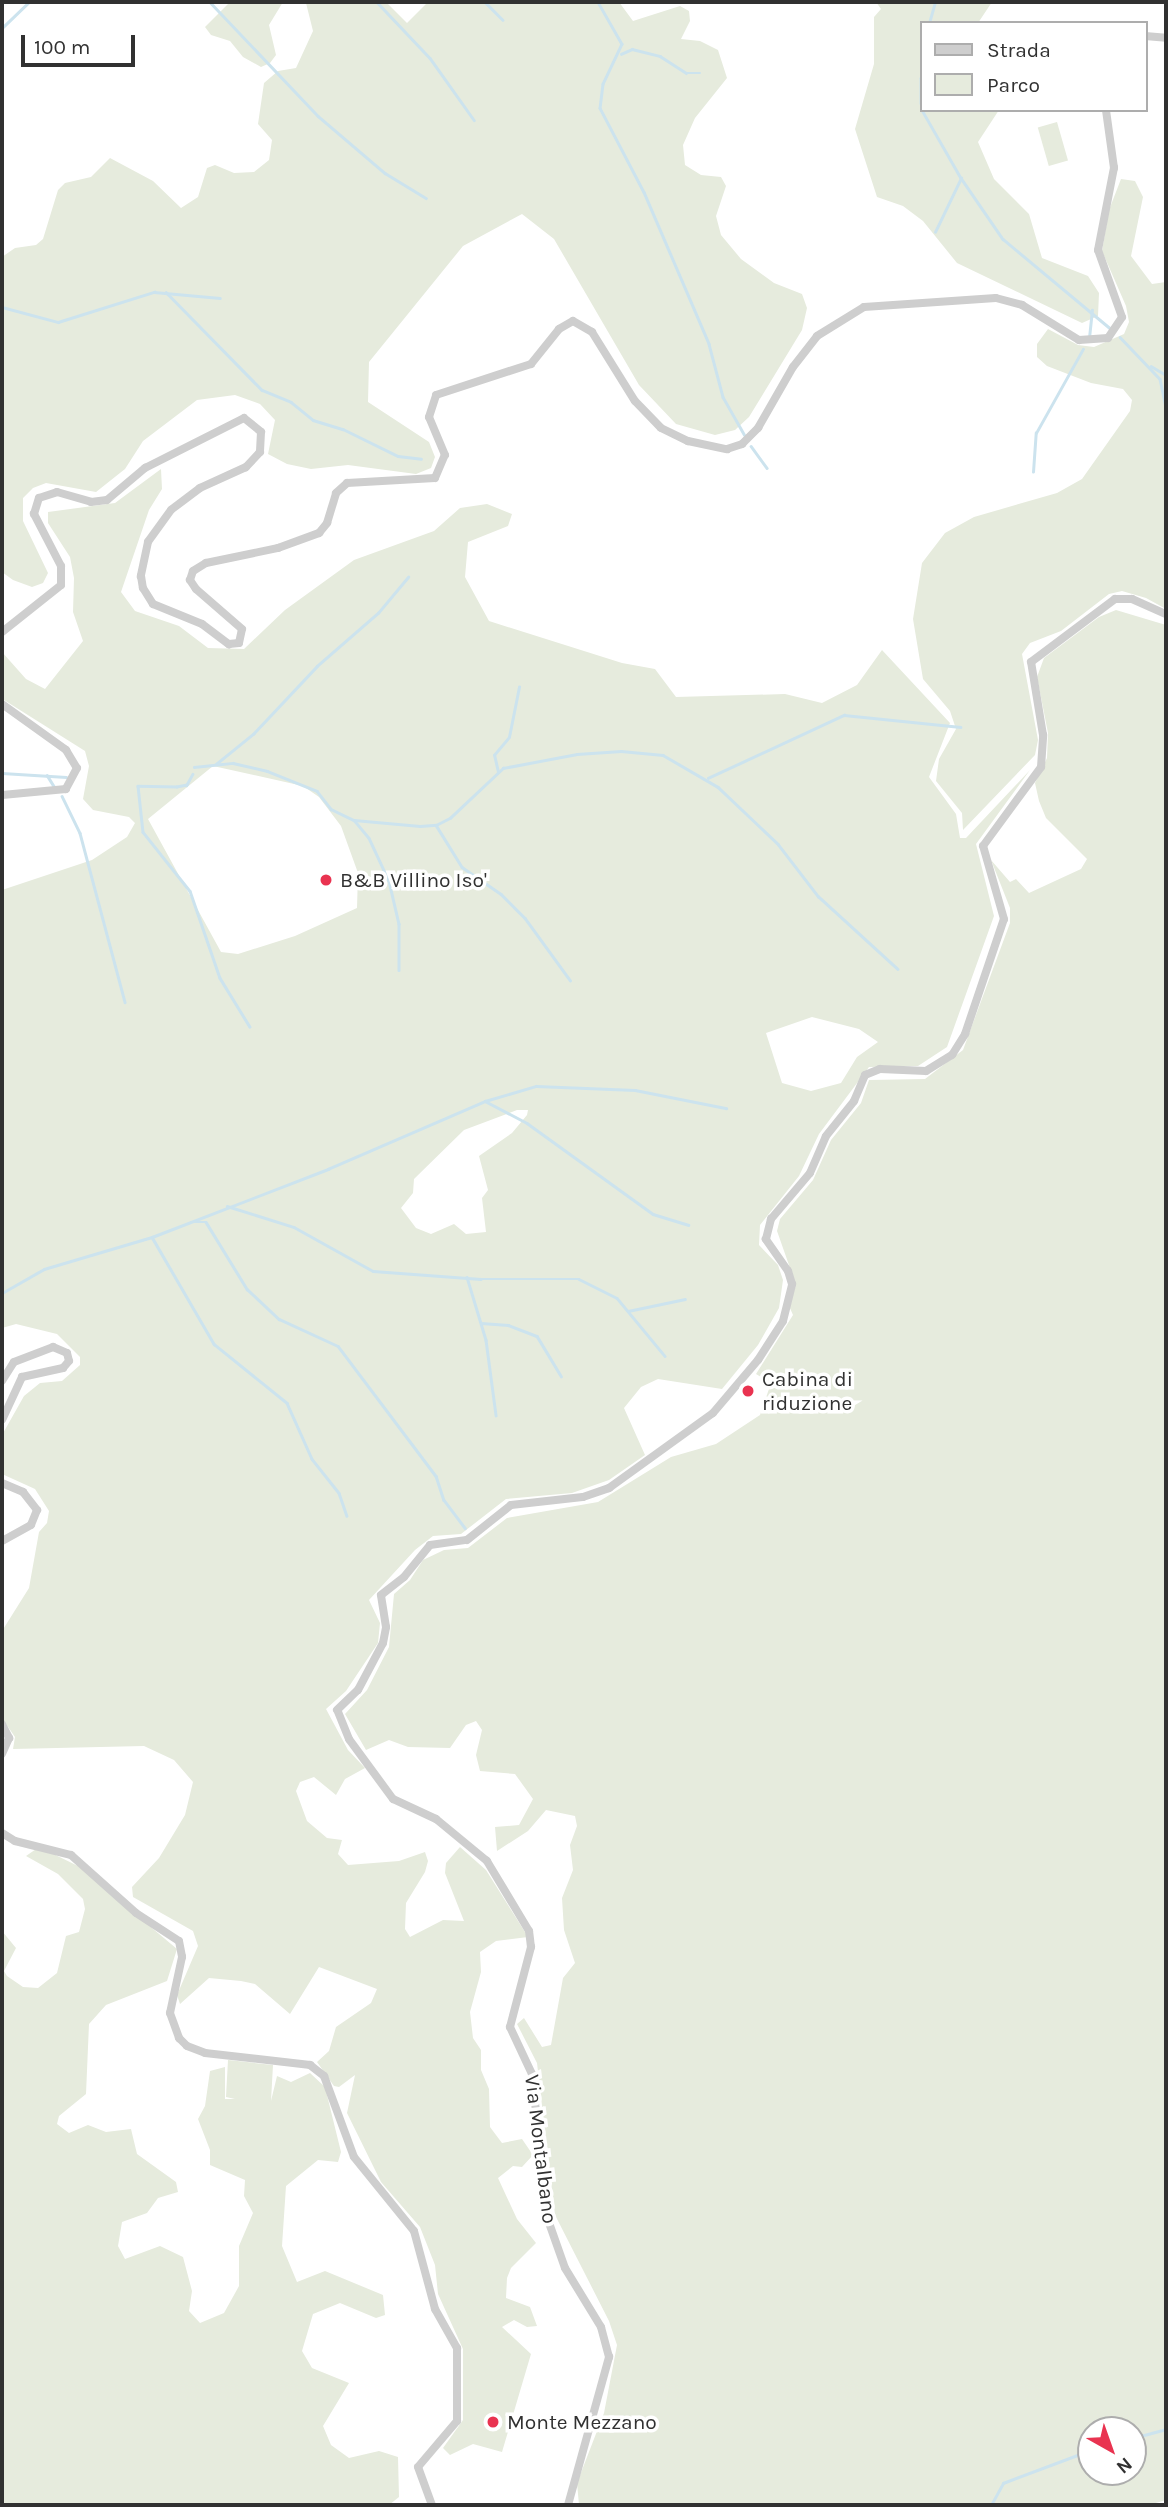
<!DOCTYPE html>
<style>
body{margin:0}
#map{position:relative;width:1168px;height:2507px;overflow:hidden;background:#fff;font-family:Karla,sans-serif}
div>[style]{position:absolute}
.green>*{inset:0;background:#e6ebdd;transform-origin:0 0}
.stream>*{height:2.5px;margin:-1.25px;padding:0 1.25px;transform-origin:1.25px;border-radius:1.25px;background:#cce3ee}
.tertiary>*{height:8px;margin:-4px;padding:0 4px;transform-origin:4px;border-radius:4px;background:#cecece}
.dots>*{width:19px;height:19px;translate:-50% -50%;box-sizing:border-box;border:4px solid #fff;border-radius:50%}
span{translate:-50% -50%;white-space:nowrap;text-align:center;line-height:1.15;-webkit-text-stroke:7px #fff;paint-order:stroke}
.poi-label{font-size:21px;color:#313131}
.left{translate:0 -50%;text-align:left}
.street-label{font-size:21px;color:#313131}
.frame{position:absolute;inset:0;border:4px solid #313131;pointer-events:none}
.legend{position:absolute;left:920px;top:21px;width:228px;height:91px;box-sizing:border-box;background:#fff;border:2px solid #adadad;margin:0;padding:9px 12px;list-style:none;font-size:21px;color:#313131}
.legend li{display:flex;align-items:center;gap:14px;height:35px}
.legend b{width:35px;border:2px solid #adadad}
.north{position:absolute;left:1077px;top:2416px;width:70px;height:70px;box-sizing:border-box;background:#fff;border:2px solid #adadad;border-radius:50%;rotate:140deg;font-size:19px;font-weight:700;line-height:28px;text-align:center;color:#313131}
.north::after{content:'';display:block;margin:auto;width:24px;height:32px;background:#e93350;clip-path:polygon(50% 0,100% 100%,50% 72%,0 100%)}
.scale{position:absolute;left:21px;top:35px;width:114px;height:32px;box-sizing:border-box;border:4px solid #313131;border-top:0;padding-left:9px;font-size:21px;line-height:24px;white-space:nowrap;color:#313131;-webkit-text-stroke:5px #fff;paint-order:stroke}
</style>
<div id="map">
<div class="green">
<i style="clip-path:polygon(230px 2px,283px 2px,269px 25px,276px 55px,270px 63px,261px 67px,243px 57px,230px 41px,211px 35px,205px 27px)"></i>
<i style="clip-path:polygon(301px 2px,386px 2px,407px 23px,428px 2px,619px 2px,633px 21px,680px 6px,689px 11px,690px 21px,681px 39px,700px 41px,718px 50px,727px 78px,695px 118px,683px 145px,685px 165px,701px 175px,721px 177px,726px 186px,716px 216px,721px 235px,741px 259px,774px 283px,802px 294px,807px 308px,802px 330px,749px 417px,735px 430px,715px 435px,676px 424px,639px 385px,554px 239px,522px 214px,463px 246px,369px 362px,368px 402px,429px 442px,435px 457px,431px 468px,416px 474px,348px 465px,311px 469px,287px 464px,268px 454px,275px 420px,260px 404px,235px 395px,197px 400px,143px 441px,125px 469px,96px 492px,46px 483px,33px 488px,23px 498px,23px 521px,48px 573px,43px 583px,32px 587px,13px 580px,2px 572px,2px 257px,15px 248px,36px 245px,43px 239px,58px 190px,65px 183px,91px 177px,110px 158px,153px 181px,181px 208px,198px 197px,207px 168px,215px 165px,234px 173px,254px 172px,269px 160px,272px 140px,258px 124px,264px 83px,278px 71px,296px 68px,313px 31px,306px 3px)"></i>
<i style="clip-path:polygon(876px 2px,992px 2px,978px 23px,921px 23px,921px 110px,999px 110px,978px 142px,994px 179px,1029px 214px,1042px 258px,1088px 276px,1099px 293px,1098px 316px,1082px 323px,957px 263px,923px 221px,903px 206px,877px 197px,855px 129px,874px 64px,874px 17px,881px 9px)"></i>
<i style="left:1057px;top:122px;width:40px;height:20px;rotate:74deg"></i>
<i style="clip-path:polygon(1121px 179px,1135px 181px,1143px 197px,1131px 256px,1152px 284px,1166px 282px,1166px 609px,1146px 598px,1122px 591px,1109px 594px,1061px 631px,1030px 643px,1022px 654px,1038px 740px,1035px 755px,963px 830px,962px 813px,936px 781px,939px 759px,956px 729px,950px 711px,923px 679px,913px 619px,922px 563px,945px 533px,974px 517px,1057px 493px,1082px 479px,1130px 411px,1132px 400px,1123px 389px,1091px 383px,1047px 366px,1037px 357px,1037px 344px,1048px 329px,1078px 345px,1094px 347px,1124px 334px,1129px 322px,1126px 306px,1102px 251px,1109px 210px)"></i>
<i style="clip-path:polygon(evenodd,161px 469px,162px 489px,149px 510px,121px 592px,135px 611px,179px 626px,208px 648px,244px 649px,285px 610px,354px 560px,434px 531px,460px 508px,487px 504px,512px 514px,508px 526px,468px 542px,465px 577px,489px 621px,622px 663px,655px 669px,676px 697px,785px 694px,822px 703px,857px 685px,882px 650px,950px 723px,929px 777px,956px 814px,960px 838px,966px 838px,1030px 770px,976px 844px,994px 916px,947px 1047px,918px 1066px,869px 1067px,819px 1134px,799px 1176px,760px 1225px,759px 1245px,778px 1265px,783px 1280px,779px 1308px,758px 1345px,722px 1389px,658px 1379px,641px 1387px,624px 1408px,645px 1455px,609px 1480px,572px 1493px,506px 1499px,461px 1534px,433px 1536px,415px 1550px,369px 1600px,380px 1623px,378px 1643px,346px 1691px,326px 1709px,348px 1750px,365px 1768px,345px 1779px,336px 1795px,314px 1777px,300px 1782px,296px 1791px,307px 1821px,327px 1838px,342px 1840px,338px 1854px,348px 1865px,399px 1861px,425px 1852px,428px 1861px,425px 1872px,406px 1903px,405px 1929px,410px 1937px,443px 1920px,464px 1921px,445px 1873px,446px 1863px,460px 1847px,486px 1870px,528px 1937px,496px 1941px,480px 1952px,481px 1972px,470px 2012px,473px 2038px,481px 2050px,481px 2070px,489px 2089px,490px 2127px,502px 2143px,522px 2139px,533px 2155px,522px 2167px,513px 2166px,498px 2178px,517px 2219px,536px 2243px,511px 2268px,507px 2278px,506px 2298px,530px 2307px,537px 2326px,527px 2327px,514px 2320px,502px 2327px,531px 2354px,502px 2452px,473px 2444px,450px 2455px,443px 2448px,463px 2420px,463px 2349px,438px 2294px,435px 2265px,420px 2227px,381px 2182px,347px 2113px,355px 2075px,339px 2087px,334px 2086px,317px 2062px,329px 2051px,336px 2027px,371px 2003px,377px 1989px,319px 1967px,290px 2014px,255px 1984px,241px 1981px,209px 1978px,180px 2004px,177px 1995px,198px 1946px,193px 1931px,133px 1897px,132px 1887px,159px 1858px,185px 1815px,193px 1782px,174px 1760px,144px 1746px,13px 1749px,15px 1737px,2px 1718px,2px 1631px,29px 1588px,39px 1532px,47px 1523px,49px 1511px,35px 1489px,2px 1474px,2px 1435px,24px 1396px,40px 1383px,62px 1381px,80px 1365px,80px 1357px,57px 1334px,16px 1324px,2px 1328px,2px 890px,92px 860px,127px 837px,135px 823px,129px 817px,93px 810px,83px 799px,89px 766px,85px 751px,4px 700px,2px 652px,26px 679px,45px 689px,83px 641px,73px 612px,74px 578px,70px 557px,48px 523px,48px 512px,115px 503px,161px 469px,213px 766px,303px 786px,319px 797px,341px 826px,358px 873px,357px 908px,295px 936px,238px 954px,221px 952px,148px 819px,213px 766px,161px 469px,812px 1017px,859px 1029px,878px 1042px,857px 1057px,841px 1083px,811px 1091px,782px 1083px,766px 1033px,812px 1017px,161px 469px,517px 1110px,528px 1110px,527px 1115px,512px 1133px,479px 1156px,488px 1190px,482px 1198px,486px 1232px,466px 1234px,454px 1224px,431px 1234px,416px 1228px,401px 1208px,413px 1193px,414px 1179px,464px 1130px,517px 1110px)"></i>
<i style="clip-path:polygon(evenodd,1116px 610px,1166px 625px,1166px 2500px,1149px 2505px,579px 2505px,577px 2483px,604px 2413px,617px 2345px,609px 2321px,555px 2215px,537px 2063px,517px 2024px,524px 2018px,542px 2047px,551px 2045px,563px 1978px,575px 1963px,564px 1930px,562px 1898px,573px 1870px,570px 1845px,577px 1826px,575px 1816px,546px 1810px,528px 1831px,497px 1851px,495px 1827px,519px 1825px,533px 1799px,515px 1774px,480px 1771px,476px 1755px,482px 1730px,476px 1721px,466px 1725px,450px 1748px,408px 1747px,389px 1740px,366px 1750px,345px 1714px,367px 1690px,389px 1647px,394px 1594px,410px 1580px,423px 1560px,444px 1550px,468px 1548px,507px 1518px,598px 1502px,671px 1457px,716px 1444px,760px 1415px,771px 1383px,756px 1374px,793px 1315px,789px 1306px,796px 1285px,777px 1231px,780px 1219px,813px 1180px,831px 1140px,861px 1103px,869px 1080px,925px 1079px,963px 1050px,1010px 923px,1010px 908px,991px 860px,1010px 882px,1016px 879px,1029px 893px,1081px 869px,1087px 859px,1046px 818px,1039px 801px,1035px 783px,1047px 758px,1048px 733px,1037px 677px,1044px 658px,1099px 617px,1116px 610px,1091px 2430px,1133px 2430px,1133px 2472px,1091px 2472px,1091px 2430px)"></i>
<i style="clip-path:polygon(39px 1847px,78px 1866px,177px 1949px,167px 1981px,106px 2005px,89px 2024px,86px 2094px,59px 2116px,57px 2124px,69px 2133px,88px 2125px,106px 2132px,131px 2129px,137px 2154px,176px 2182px,178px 2192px,158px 2198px,147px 2213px,122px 2222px,118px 2246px,125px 2259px,160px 2246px,183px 2257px,192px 2291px,189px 2311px,200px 2323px,224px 2313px,239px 2286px,239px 2246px,253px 2213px,244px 2196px,245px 2180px,210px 2165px,210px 2150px,198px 2119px,205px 2106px,210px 2071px,225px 2067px,225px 2099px,235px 2099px,226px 2097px,228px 2060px,273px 2065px,271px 2101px,277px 2076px,291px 2082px,310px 2073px,325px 2087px,341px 2152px,338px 2162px,318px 2160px,286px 2186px,282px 2246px,297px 2282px,325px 2271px,383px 2295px,385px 2315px,376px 2318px,340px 2303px,313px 2314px,302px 2351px,312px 2368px,349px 2383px,323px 2426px,331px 2445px,349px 2458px,379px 2451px,398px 2457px,399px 2497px,389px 2505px,2px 2505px,2px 1931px,16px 1948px,4px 1971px,7px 1976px,23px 1987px,38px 1988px,57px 1973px,66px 1936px,79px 1932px,85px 1909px,83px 1899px,58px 1874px,26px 1856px)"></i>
</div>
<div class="stream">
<i style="left:210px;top:2px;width:157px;rotate:46.5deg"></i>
<i style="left:318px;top:116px;width:88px;rotate:40.4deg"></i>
<i style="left:385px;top:173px;width:48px;rotate:31.4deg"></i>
<i style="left:377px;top:2px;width:77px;rotate:46.6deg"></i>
<i style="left:430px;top:58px;width:76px;rotate:54.6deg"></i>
<i style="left:485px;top:2px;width:25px;rotate:45deg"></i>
<i style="left:598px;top:2px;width:48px;rotate:60.3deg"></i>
<i style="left:622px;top:44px;width:44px;rotate:115.4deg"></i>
<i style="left:603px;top:84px;width:24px;rotate:97deg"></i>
<i style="left:600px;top:108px;width:95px;rotate:62.4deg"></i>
<i style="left:644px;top:192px;width:165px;rotate:66.8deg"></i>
<i style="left:709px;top:344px;width:55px;rotate:75.2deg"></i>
<i style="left:723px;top:397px;width:43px;rotate:60.4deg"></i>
<i style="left:929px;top:23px;width:22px;rotate:-74deg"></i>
<i style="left:2px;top:28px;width:37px;rotate:-44deg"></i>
<i style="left:621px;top:54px;width:12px;rotate:-24deg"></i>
<i style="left:632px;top:49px;width:29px;rotate:14deg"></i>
<i style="left:660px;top:56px;width:31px;rotate:33deg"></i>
<i style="left:686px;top:73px;width:14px"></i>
<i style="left:921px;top:78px;width:25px;rotate:90deg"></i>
<i style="left:922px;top:110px;width:78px;rotate:60.2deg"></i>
<i style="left:961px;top:178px;width:74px;rotate:55.5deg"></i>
<i style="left:1003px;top:239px;width:139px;rotate:39.8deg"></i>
<i style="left:935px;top:232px;width:60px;rotate:-64.3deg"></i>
<i style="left:166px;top:292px;width:137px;rotate:45.6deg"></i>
<i style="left:262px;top:390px;width:31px;rotate:22deg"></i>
<i style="left:291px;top:402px;width:28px;rotate:39deg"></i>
<i style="left:313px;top:420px;width:31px;rotate:17deg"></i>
<i style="left:343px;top:429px;width:61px;rotate:26.1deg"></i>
<i style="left:398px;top:456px;width:23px;rotate:7deg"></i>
<i style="left:2px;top:307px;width:58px;rotate:15deg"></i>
<i style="left:58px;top:322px;width:101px;rotate:-17.4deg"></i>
<i style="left:154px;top:292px;width:66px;rotate:5.2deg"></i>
<i style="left:1120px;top:337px;width:58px;rotate:46.4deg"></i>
<i style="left:1160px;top:379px;width:30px;rotate:78deg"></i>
<i style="left:1089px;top:338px;width:28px;rotate:-84deg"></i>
<i style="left:1151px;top:366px;width:17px;rotate:31deg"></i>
<i style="left:751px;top:446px;width:27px;rotate:54deg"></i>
<i style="left:1033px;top:472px;width:39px;rotate:-86deg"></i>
<i style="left:1036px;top:433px;width:96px;rotate:-60.8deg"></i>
<i style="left:216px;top:764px;width:48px;rotate:-39deg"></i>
<i style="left:253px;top:734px;width:93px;rotate:-46.7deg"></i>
<i style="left:317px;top:666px;width:81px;rotate:-41deg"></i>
<i style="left:378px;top:613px;width:47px;rotate:-50.2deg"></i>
<i style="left:194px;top:767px;width:39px;rotate:-6deg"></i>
<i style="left:233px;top:763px;width:35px;rotate:13deg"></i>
<i style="left:267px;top:771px;width:54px;rotate:21.8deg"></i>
<i style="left:317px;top:791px;width:23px;rotate:52deg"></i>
<i style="left:331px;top:809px;width:25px;rotate:26deg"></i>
<i style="left:354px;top:820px;width:66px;rotate:5.2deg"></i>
<i style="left:420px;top:826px;width:16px;rotate:-4deg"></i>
<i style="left:436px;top:825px;width:16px;rotate:-27deg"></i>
<i style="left:450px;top:818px;width:73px;rotate:-43.3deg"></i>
<i style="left:503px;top:768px;width:75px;rotate:-10.7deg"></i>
<i style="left:577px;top:754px;width:44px;rotate:-3.9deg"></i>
<i style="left:621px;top:751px;width:42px;rotate:5.4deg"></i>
<i style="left:663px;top:755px;width:64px;rotate:30.2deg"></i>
<i style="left:718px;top:787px;width:83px;rotate:43.5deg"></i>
<i style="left:778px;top:844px;width:66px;rotate:52.4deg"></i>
<i style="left:818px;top:896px;width:108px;rotate:42.4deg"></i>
<i style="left:498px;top:772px;width:17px;rotate:-103deg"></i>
<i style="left:494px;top:755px;width:23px;rotate:-50deg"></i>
<i style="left:509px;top:737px;width:51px;rotate:-78.7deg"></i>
<i style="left:2px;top:773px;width:64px;rotate:3.6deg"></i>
<i style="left:193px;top:774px;width:13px;rotate:119deg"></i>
<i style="left:187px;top:785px;width:10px;rotate:169deg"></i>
<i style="left:177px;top:787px;width:39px;rotate:-179deg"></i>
<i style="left:138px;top:786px;width:46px;rotate:83.8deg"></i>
<i style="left:143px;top:832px;width:75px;rotate:51.5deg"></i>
<i style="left:190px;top:891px;width:92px;rotate:71deg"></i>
<i style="left:220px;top:978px;width:57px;rotate:58.5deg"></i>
<i style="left:47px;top:775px;width:13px;rotate:58deg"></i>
<i style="left:708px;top:778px;width:150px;rotate:-24.9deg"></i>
<i style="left:844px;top:715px;width:117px;rotate:5.9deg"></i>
<i style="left:62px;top:796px;width:41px;rotate:64.1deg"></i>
<i style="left:80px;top:833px;width:175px;rotate:75.1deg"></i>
<i style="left:354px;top:820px;width:23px;rotate:50deg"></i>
<i style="left:369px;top:838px;width:47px;rotate:65.1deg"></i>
<i style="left:389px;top:881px;width:44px;rotate:76.9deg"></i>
<i style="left:399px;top:924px;width:46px;rotate:90deg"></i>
<i style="left:436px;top:825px;width:49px;rotate:58.2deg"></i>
<i style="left:462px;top:867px;width:47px;rotate:34.7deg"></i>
<i style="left:501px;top:894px;width:34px;rotate:45deg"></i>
<i style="left:525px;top:918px;width:77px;rotate:54deg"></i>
<i style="left:485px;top:1101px;width:47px;rotate:27.6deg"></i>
<i style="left:527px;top:1123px;width:155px;rotate:35.8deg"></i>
<i style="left:653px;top:1214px;width:37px;rotate:17deg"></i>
<i style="left:227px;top:1206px;width:70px;rotate:17.4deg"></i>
<i style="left:294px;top:1227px;width:90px;rotate:29.1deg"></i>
<i style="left:373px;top:1271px;width:108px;rotate:4.2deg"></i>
<i style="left:481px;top:1279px;width:98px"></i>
<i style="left:579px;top:1279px;width:42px;rotate:26.6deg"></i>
<i style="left:617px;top:1298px;width:75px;rotate:50.4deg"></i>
<i style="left:191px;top:1222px;width:15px"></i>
<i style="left:206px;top:1222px;width:79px;rotate:58.5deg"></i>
<i style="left:247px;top:1289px;width:44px;rotate:43.2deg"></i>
<i style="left:279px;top:1319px;width:65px;rotate:24.6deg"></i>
<i style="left:338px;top:1346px;width:163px;rotate:53deg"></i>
<i style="left:436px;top:1476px;width:25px;rotate:72deg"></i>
<i style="left:444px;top:1500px;width:35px;rotate:53deg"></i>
<i style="left:152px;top:1237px;width:124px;rotate:59.9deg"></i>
<i style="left:214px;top:1344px;width:94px;rotate:38.9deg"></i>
<i style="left:287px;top:1403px;width:61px;rotate:65.9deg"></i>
<i style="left:312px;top:1459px;width:43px;rotate:51.5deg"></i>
<i style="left:339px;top:1493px;width:24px;rotate:71deg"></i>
<i style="left:467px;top:1277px;width:66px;rotate:73.2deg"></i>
<i style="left:486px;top:1340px;width:76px;rotate:82.4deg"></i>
<i style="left:2px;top:1293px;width:48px;rotate:-29.7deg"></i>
<i style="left:44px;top:1269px;width:113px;rotate:-16.5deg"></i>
<i style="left:152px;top:1237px;width:189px;rotate:-21.1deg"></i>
<i style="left:328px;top:1169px;width:171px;rotate:-23.4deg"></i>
<i style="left:485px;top:1101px;width:53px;rotate:-16.4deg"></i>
<i style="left:536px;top:1086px;width:99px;rotate:2.3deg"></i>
<i style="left:635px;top:1090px;width:93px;rotate:11.2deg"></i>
<i style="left:628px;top:1311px;width:58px;rotate:-11.9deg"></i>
<i style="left:481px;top:1323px;width:27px;rotate:4deg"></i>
<i style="left:508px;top:1325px;width:31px;rotate:21deg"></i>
<i style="left:537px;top:1336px;width:47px;rotate:59deg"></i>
<i style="left:1133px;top:2438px;width:34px;rotate:-15deg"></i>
<i style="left:991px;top:2505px;width:25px;rotate:-61deg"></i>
<i style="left:1003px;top:2483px;width:94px;rotate:-20.6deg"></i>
</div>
<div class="tertiary">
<i style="left:1145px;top:36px;width:21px;rotate:5deg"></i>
<i style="left:2px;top:632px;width:75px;rotate:-38.5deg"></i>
<i style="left:61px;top:585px;width:19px;rotate:-90deg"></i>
<i style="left:61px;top:566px;width:59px;rotate:-117.4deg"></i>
<i style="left:34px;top:514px;width:17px;rotate:-73deg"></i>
<i style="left:39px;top:498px;width:19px;rotate:-18deg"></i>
<i style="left:57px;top:492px;width:35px;rotate:16deg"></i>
<i style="left:91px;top:502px;width:16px;rotate:-7deg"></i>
<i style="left:107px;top:500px;width:50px;rotate:-40.1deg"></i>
<i style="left:145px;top:468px;width:111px;rotate:-26.8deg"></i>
<i style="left:244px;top:418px;width:22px;rotate:39deg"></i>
<i style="left:261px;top:432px;width:20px;rotate:93deg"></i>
<i style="left:260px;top:452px;width:21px;rotate:133deg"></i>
<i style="left:246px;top:467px;width:51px;rotate:155.5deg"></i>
<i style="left:200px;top:488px;width:36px;rotate:143deg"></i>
<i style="left:171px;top:510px;width:39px;rotate:126deg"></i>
<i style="left:148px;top:542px;width:35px;rotate:102deg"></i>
<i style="left:141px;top:576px;width:12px;rotate:81deg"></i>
<i style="left:143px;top:588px;width:19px;rotate:58deg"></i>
<i style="left:153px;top:604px;width:53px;rotate:22.2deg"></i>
<i style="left:202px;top:624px;width:34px;rotate:37deg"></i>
<i style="left:229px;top:644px;width:10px;rotate:-6deg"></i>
<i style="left:239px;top:643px;width:14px;rotate:-78deg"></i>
<i style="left:242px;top:629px;width:61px;rotate:-139deg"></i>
<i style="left:196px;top:589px;width:11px;rotate:-124deg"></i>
<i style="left:190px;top:580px;width:9px;rotate:-72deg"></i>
<i style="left:193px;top:571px;width:15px;rotate:-32deg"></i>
<i style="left:206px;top:563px;width:74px;rotate:-11.8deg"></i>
<i style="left:278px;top:548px;width:44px;rotate:-20.1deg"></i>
<i style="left:319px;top:533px;width:13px;rotate:-51deg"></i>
<i style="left:327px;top:523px;width:31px;rotate:-73deg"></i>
<i style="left:336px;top:493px;width:15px;rotate:-42deg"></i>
<i style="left:347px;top:483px;width:88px;rotate:-3.3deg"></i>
<i style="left:435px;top:478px;width:25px;rotate:-67deg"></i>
<i style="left:445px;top:455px;width:41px;rotate:-112.8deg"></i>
<i style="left:429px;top:417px;width:23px;rotate:-72deg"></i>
<i style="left:436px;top:395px;width:100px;rotate:-18.1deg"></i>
<i style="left:531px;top:364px;width:45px;rotate:-51.3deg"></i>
<i style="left:559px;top:329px;width:16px;rotate:-30deg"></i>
<i style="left:573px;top:321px;width:22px;rotate:30deg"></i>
<i style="left:592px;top:332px;width:81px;rotate:58.1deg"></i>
<i style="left:635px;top:401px;width:37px;rotate:46deg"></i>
<i style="left:661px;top:428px;width:30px;rotate:26deg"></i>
<i style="left:688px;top:441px;width:40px;rotate:12deg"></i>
<i style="left:727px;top:449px;width:16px;rotate:-18deg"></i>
<i style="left:742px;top:444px;width:23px;rotate:-45deg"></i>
<i style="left:758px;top:428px;width:70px;rotate:-60.2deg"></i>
<i style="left:793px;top:367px;width:39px;rotate:-52deg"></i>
<i style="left:817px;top:336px;width:55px;rotate:-31.7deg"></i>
<i style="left:864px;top:307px;width:132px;rotate:-3.9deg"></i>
<i style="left:996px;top:298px;width:27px;rotate:15deg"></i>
<i style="left:1022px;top:305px;width:67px;rotate:31.6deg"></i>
<i style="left:1079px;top:340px;width:29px;rotate:-4deg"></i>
<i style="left:1108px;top:338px;width:25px;rotate:-56deg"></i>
<i style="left:1122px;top:317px;width:71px;rotate:-109.7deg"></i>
<i style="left:1098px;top:250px;width:84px;rotate:-79deg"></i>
<i style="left:1114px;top:168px;width:59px;rotate:-97.9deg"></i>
<i style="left:2px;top:704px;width:79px;rotate:35.7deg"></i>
<i style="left:66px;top:750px;width:21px;rotate:59deg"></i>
<i style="left:77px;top:768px;width:24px;rotate:118deg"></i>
<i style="left:66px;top:789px;width:64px;rotate:174.6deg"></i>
<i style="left:2px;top:1381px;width:22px;rotate:-58deg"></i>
<i style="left:14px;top:1362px;width:42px;rotate:-21deg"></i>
<i style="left:53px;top:1347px;width:15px;rotate:23deg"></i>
<i style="left:67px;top:1353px;width:8px;rotate:76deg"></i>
<i style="left:69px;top:1361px;width:9px;rotate:131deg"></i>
<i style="left:63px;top:1368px;width:42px;rotate:167.6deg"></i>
<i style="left:22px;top:1377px;width:47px;rotate:114.9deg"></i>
<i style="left:2px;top:1483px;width:23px;rotate:23deg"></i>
<i style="left:23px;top:1492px;width:23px;rotate:52deg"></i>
<i style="left:37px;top:1510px;width:16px;rotate:112deg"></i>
<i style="left:31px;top:1525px;width:33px;rotate:151deg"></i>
<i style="left:2px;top:1724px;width:16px;rotate:63deg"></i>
<i style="left:9px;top:1738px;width:17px;rotate:114deg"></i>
<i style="left:2px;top:1833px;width:15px;rotate:32deg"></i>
<i style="left:15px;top:1841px;width:58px;rotate:14deg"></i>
<i style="left:71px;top:1855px;width:87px;rotate:41.7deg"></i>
<i style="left:136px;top:1913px;width:51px;rotate:33.1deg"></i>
<i style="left:179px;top:1941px;width:16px;rotate:79deg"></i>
<i style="left:182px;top:1957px;width:57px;rotate:102.1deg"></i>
<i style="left:170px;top:2013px;width:27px;rotate:70deg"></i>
<i style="left:179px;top:2038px;width:11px;rotate:45deg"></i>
<i style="left:187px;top:2046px;width:19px;rotate:21deg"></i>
<i style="left:205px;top:2053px;width:106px;rotate:6.5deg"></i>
<i style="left:310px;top:2065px;width:18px;rotate:38deg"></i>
<i style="left:324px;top:2076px;width:86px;rotate:69.7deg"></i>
<i style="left:354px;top:2157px;width:95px;rotate:51deg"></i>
<i style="left:414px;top:2231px;width:81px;rotate:74.9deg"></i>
<i style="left:435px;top:2309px;width:45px;rotate:60.6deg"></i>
<i style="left:457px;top:2348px;width:73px;rotate:90deg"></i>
<i style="left:457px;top:2421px;width:60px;rotate:130.3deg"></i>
<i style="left:418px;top:2467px;width:40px;rotate:69.8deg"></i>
<i style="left:568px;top:2505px;width:154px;rotate:-74.5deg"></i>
<i style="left:609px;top:2357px;width:31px;rotate:-105deg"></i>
<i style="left:601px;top:2327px;width:69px;rotate:-121.4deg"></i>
<i style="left:565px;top:2268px;width:51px;rotate:-109.5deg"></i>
<i style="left:548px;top:2220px;width:147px;rotate:-96.3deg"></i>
<i style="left:532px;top:2074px;width:52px;rotate:-115.1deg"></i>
<i style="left:510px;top:2027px;width:83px;rotate:-75.3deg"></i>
<i style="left:531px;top:1947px;width:16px;rotate:-97deg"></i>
<i style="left:529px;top:1931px;width:82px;rotate:-121deg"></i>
<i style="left:487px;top:1861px;width:66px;rotate:-140.5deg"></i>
<i style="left:436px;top:1819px;width:47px;rotate:-155.1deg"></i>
<i style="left:393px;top:1799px;width:74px;rotate:-126.3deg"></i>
<i style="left:349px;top:1739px;width:31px;rotate:-112deg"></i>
<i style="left:337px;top:1710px;width:29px;rotate:-44deg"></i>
<i style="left:358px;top:1690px;width:53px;rotate:-62deg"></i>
<i style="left:383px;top:1643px;width:16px;rotate:-79deg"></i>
<i style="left:386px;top:1627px;width:32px;rotate:-99deg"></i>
<i style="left:381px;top:1595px;width:29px;rotate:-38deg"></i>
<i style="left:404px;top:1577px;width:41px;rotate:-50.9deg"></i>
<i style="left:430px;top:1545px;width:37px;rotate:-8deg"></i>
<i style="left:467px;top:1540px;width:56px;rotate:-38.5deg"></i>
<i style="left:511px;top:1505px;width:72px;rotate:-6.3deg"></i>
<i style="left:583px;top:1497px;width:28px;rotate:-19deg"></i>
<i style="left:609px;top:1488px;width:128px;rotate:-35.8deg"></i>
<i style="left:713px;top:1413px;width:70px;rotate:-49.7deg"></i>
<i style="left:758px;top:1360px;width:46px;rotate:-57.3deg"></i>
<i style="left:783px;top:1321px;width:38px;rotate:-76deg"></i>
<i style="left:792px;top:1284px;width:14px;rotate:-107deg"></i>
<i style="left:788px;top:1271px;width:39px;rotate:-125deg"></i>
<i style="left:766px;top:1239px;width:21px;rotate:-76deg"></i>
<i style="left:771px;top:1219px;width:60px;rotate:-49.7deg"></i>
<i style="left:810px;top:1173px;width:40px;rotate:-66.6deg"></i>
<i style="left:826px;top:1136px;width:45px;rotate:-51.3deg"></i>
<i style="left:854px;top:1101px;width:28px;rotate:-67deg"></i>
<i style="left:865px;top:1075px;width:16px;rotate:-22deg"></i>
<i style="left:880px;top:1069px;width:46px;rotate:2.5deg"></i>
<i style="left:926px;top:1071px;width:31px;rotate:-32deg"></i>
<i style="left:952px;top:1055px;width:25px;rotate:-58deg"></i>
<i style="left:965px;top:1034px;width:121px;rotate:-71.3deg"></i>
<i style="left:1004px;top:919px;width:76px;rotate:-106deg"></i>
<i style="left:983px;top:846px;width:98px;rotate:-53.7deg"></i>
<i style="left:1041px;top:767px;width:32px;rotate:-86deg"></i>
<i style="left:1043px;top:735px;width:74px;rotate:-99.3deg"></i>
<i style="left:1031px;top:662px;width:105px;rotate:-36.9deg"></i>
<i style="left:1115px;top:599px;width:17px"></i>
<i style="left:1132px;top:599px;width:37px;rotate:24deg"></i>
</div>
<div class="dots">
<i style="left:326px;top:880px;background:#e93350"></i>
<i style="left:748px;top:1391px;background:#e93350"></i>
<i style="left:493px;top:2422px;background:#e93350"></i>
</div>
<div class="poi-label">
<span class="left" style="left:340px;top:880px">B&amp;B Villino Iso'</span>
<span class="left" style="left:762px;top:1391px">Cabina di<br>riduzione</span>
<span class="left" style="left:507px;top:2422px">Monte Mezzano</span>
</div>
<div class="street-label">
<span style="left:541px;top:2149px;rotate:83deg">Via Montalbano</span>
</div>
<div class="frame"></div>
<ul class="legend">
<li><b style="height:9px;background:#cecece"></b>Strada</li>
<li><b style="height:19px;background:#e6ebdd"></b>Parco</li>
</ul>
<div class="north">N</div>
<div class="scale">100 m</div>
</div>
